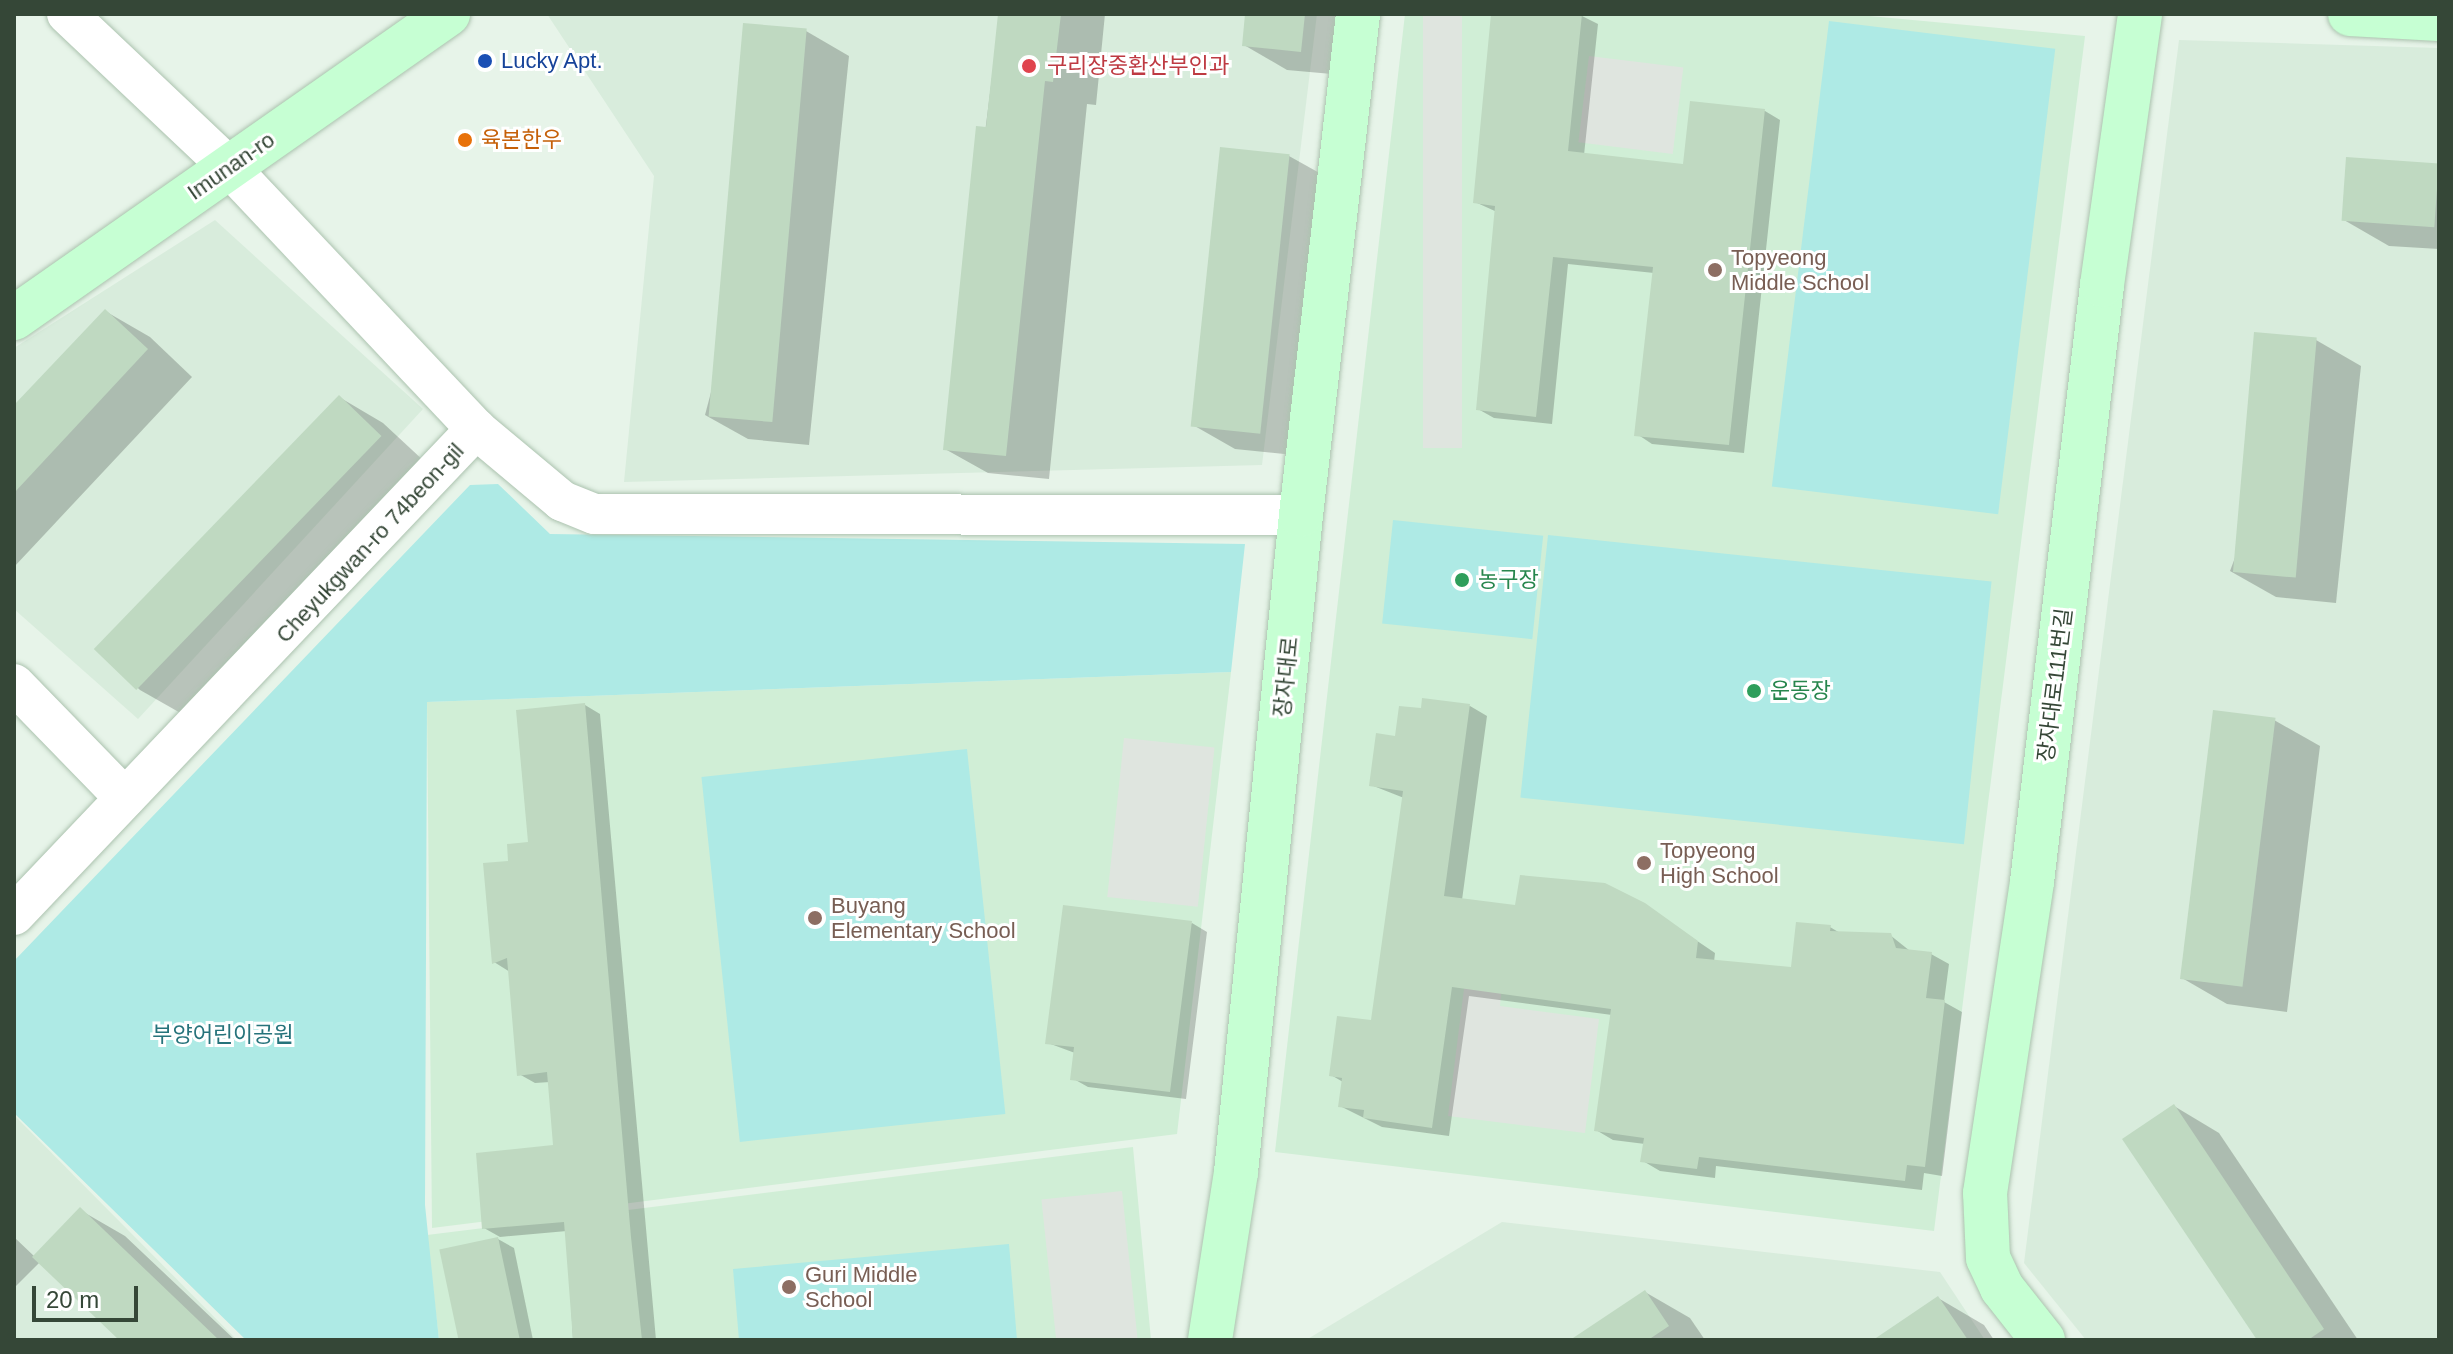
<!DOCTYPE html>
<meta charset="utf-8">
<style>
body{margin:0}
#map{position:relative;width:2453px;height:1354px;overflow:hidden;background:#e7f4e9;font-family:Helvetica,"Noto Sans KR",sans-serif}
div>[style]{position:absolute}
.residential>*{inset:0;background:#d8ecdc}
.education>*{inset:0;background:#d0eed6}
.green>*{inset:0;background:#aeeae5;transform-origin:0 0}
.parking>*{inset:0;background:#dfe5df;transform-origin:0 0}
.shadow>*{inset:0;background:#0003}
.building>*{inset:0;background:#bfd9c1;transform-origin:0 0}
.roads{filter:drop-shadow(0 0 2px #acc3af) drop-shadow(0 0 2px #acc3af)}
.street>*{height:40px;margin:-20px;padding:0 20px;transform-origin:20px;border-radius:20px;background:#fff}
.secondary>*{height:44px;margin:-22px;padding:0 22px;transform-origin:22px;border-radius:22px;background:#c6ffd3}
.dots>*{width:22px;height:22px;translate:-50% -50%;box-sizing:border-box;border:4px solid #fff;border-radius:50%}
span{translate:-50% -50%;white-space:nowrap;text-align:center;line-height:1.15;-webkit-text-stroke:6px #fff;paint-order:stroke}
.transit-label{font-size:22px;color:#164399}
.left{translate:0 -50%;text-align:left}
.health-label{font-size:22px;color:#be3a42}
.food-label{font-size:22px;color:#c56008}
.street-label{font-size:22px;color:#354737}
.education-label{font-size:22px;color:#785e54}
.leisure-label{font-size:22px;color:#27864d}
.park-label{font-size:22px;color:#26737b}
.frame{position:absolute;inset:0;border:16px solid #354737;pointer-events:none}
.scale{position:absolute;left:32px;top:1286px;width:106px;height:36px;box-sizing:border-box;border:4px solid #354737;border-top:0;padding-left:10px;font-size:24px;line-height:28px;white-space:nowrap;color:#354737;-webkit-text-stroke:6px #fff;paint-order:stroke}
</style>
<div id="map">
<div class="residential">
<i style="clip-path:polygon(547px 14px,1317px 14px,1262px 465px,624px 482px,654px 176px)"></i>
<i style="clip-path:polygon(2179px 40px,2439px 48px,2439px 1340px,2086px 1340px,2024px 1263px)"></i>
<i style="clip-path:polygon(215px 220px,423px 409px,138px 719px,14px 609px,14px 348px)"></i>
<i style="clip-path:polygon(14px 1115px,237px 1340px,14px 1340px)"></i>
<i style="clip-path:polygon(1502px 1222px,1940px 1272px,1985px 1340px,1306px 1340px)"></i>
</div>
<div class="education">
<i style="clip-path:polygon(1405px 14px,1848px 14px,2085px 36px,1934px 1231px,1275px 1152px)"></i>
<i style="clip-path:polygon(1231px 672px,1177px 1134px,432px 1228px,427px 702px)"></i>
<i style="clip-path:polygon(1133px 1147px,1151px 1340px,439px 1340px,427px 1235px)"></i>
</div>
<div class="green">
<i style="left:1829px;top:21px;width:228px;height:469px;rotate:7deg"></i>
<i style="clip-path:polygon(498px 484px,550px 534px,1245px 544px,1231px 672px,427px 702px,425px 1205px,439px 1340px,246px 1340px,14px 1113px,14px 961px,470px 485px)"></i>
<i style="left:1393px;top:520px;width:151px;height:104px;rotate:6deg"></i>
<i style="left:1548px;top:535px;width:446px;height:264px;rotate:6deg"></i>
<i style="left:967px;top:749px;width:367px;height:267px;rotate:84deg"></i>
<i style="clip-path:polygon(1009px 1244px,1017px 1340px,739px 1340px,733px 1269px)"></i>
</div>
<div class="parking">
<i style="left:1423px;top:14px;width:39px;height:434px"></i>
<i style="left:1589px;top:56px;width:95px;height:87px;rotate:7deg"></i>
<i style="left:1124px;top:738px;width:91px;height:160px;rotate:6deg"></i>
<i style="clip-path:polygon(1465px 981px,1502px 985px,1500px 1006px,1599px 1019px,1585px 1133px,1448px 1116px)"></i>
<i style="left:1122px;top:1191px;width:150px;height:81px;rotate:84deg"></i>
</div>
<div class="shadow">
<i style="clip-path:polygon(1000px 14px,1105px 14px,1096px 105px,1087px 104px,1049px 479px,988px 473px,945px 449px)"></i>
<i style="clip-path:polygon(1247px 14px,1350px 14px,1343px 75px,1287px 70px,1244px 45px)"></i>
<i style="clip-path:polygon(1493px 14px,1578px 14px,1598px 24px,1584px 155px,1685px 166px,1692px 103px,1765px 111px,1780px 120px,1744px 453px,1652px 444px,1637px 434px,1654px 273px,1568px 264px,1552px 424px,1494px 418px,1478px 409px,1497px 212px,1475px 202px)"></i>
<i style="clip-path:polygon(806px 31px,849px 56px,809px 445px,748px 439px,705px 415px)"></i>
<i style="clip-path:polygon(1289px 156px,1332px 180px,1303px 456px,1235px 449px,1193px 425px)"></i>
<i style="clip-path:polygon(2439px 166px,2439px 249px,2389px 246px,2344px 220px)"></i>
<i style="clip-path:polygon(105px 311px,150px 337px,192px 377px,14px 567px,14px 408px)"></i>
<i style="clip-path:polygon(2316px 340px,2361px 366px,2336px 603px,2276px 597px,2230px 571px)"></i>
<i style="clip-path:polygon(339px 397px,383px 423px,425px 462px,184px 715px,140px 690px,98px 651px)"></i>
<i style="clip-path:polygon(585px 705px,600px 714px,656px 1340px,573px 1340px,567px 1231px,500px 1237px,484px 1228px,555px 1147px,550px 1082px,535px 1083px,519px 1074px,510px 972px,494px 962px,510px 863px,530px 844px)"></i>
<i style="clip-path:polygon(1470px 706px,1487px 716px,1462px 900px,1517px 908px,1644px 905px,1715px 953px,1714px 962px,1793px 969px,1830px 927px,1840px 933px,1890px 935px,1910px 951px,1931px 954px,1949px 964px,1944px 1002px,1962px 1012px,1942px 1176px,1924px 1173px,1922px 1190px,1716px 1166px,1715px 1178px,1660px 1171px,1643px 1161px,1645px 1144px,1613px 1140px,1596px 1130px,1612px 1015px,1469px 996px,1449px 1136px,1382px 1127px,1340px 1106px,1343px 1082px,1331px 1075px,1372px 1023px,1404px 798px,1371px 785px,1397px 739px,1423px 711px)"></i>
<i style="clip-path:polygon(2274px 720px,2320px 746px,2287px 1012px,2227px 1004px,2182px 978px)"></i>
<i style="clip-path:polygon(1192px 923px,1207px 932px,1186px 1099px,1088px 1087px,1072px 1078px,1075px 1053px,1048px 1043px)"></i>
<i style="clip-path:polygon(2174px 1106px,2219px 1133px,2358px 1340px,2259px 1340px)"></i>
<i style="clip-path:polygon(80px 1210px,125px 1236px,235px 1340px,122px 1340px,40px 1262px,14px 1288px,14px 1237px,35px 1257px)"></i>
<i style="clip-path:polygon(498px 1239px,514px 1248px,533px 1340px,460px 1340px)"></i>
<i style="clip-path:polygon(1645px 1292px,1690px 1318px,1705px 1340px,1573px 1340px)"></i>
<i style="clip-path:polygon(1938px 1298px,1984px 1325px,1994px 1340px,1877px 1340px)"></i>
</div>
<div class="building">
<i style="clip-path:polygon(998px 14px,1061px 14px,1053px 82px,1045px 81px,1006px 456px,943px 450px,976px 126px,986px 127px)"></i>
<i style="clip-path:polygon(1245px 14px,1305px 14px,1301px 52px,1242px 46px)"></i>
<i style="clip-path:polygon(1491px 14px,1582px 14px,1568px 151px,1683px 164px,1690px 101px,1765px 109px,1729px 445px,1634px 436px,1653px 267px,1553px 257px,1536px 417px,1476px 410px,1495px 206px,1473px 203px)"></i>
<i style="left:743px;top:23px;width:64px;height:395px;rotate:5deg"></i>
<i style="left:1220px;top:147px;width:70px;height:281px;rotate:6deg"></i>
<i style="left:2346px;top:157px;width:93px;height:64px;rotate:4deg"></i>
<i style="clip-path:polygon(105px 309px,148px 349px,14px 493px,14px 405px)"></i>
<i style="left:2254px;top:332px;width:63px;height:241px;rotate:5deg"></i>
<i style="left:339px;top:395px;width:59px;height:353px;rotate:44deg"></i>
<i style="clip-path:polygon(1422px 698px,1470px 704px,1444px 896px,1515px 905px,1520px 875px,1605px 883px,1645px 903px,1698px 941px,1696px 958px,1791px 967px,1796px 922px,1831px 925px,1830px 931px,1891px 933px,1896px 948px,1932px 952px,1926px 998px,1945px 1000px,1925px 1167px,1907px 1165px,1905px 1181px,1699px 1157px,1697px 1169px,1640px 1162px,1644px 1138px,1594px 1131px,1611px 1009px,1452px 987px,1432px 1128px,1363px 1118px,1364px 1110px,1338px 1107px,1342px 1078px,1329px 1076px,1337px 1016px,1371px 1020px,1403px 791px,1369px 786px,1376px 733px,1395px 736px,1399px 706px,1421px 708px)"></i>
<i style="clip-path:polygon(585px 703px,631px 1237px,642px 1340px,573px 1340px,564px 1222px,482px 1229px,476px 1153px,553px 1145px,547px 1072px,517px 1076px,507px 958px,492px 964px,483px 863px,508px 861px,507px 844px,528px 842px,516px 710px)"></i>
<i style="left:2213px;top:710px;width:63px;height:271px;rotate:7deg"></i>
<i style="clip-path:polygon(1063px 905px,1192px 921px,1170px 1092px,1070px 1080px,1074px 1047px,1045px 1044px)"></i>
<i style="clip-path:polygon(2174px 1104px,2324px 1329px,2308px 1340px,2257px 1340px,2122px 1139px)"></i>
<i style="clip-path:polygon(80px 1207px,219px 1340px,119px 1340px,32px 1257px)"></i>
<i style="left:498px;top:1237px;width:105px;height:60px;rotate:78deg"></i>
<i style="clip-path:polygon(1645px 1290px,1669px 1326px,1648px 1340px,1570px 1340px)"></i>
<i style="clip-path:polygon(1938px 1296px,1968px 1340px,1873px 1340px)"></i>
</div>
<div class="roads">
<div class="street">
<i style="left:476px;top:429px;width:112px;rotate:39.9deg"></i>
<i style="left:562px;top:501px;width:35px;rotate:22deg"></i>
<i style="left:595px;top:514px;width:706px;rotate:0.08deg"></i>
<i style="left:14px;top:684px;width:159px;rotate:45.8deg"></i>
<i style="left:14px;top:915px;width:671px;rotate:-46.45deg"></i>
<i style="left:476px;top:429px;width:360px;rotate:-133.3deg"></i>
<i style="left:229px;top:167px;width:223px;rotate:-136.6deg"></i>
</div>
<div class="secondary">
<i style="left:2350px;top:14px;width:89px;rotate:3.2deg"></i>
<i style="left:14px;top:318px;width:530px;rotate:-35.01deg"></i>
<i style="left:1210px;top:1340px;width:170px;rotate:-81.2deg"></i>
<i style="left:1236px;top:1172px;width:660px;rotate:-84.35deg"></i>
<i style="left:1301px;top:515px;width:504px;rotate:-83.51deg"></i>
<i style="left:2043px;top:1340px;width:66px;rotate:-128.3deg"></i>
<i style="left:2002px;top:1288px;width:33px;rotate:-115deg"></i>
<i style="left:1988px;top:1258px;width:65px;rotate:-92.6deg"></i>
<i style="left:1985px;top:1193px;width:315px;rotate:-81.4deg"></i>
<i style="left:2032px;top:882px;width:601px;rotate:-83.31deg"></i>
<i style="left:2102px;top:285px;width:274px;rotate:-82deg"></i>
</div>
</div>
<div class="dots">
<i style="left:485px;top:61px;background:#1a4fb4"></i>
<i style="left:1029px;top:66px;background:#e0444e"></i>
<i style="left:465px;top:140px;background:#e8710a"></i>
<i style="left:1715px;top:270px;background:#8d6e63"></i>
<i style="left:1462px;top:580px;background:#2e9e5b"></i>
<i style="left:1754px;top:691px;background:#2e9e5b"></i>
<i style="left:1644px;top:863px;background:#8d6e63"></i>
<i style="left:815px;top:918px;background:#8d6e63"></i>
<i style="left:789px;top:1287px;background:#8d6e63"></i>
</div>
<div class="transit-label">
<span class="left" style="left:501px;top:61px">Lucky Apt.</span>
</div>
<div class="health-label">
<span class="left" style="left:1047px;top:66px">구리장중환산부인과</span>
</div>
<div class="food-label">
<span class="left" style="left:481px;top:140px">육본한우</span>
</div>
<div class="street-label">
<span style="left:231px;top:166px;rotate:-35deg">Imunan-ro</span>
<span style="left:370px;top:543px;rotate:-47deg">Cheyukgwan-ro 74beon-gil</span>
<span style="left:1286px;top:677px;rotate:-84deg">장자대로</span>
<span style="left:2055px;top:685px;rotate:-83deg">장자대로111번길</span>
</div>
<div class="education-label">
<span class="left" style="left:1731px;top:270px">Topyeong<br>Middle School</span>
<span class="left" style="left:1660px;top:863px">Topyeong<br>High School</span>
<span class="left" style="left:831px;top:918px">Buyang<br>Elementary School</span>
<span class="left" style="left:805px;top:1287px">Guri Middle<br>School</span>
</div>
<div class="leisure-label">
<span class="left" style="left:1478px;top:580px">농구장</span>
<span class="left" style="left:1770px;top:691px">운동장</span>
</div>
<div class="park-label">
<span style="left:223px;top:1035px">부양어린이공원</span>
</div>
<div class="frame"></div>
<div class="scale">20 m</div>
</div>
